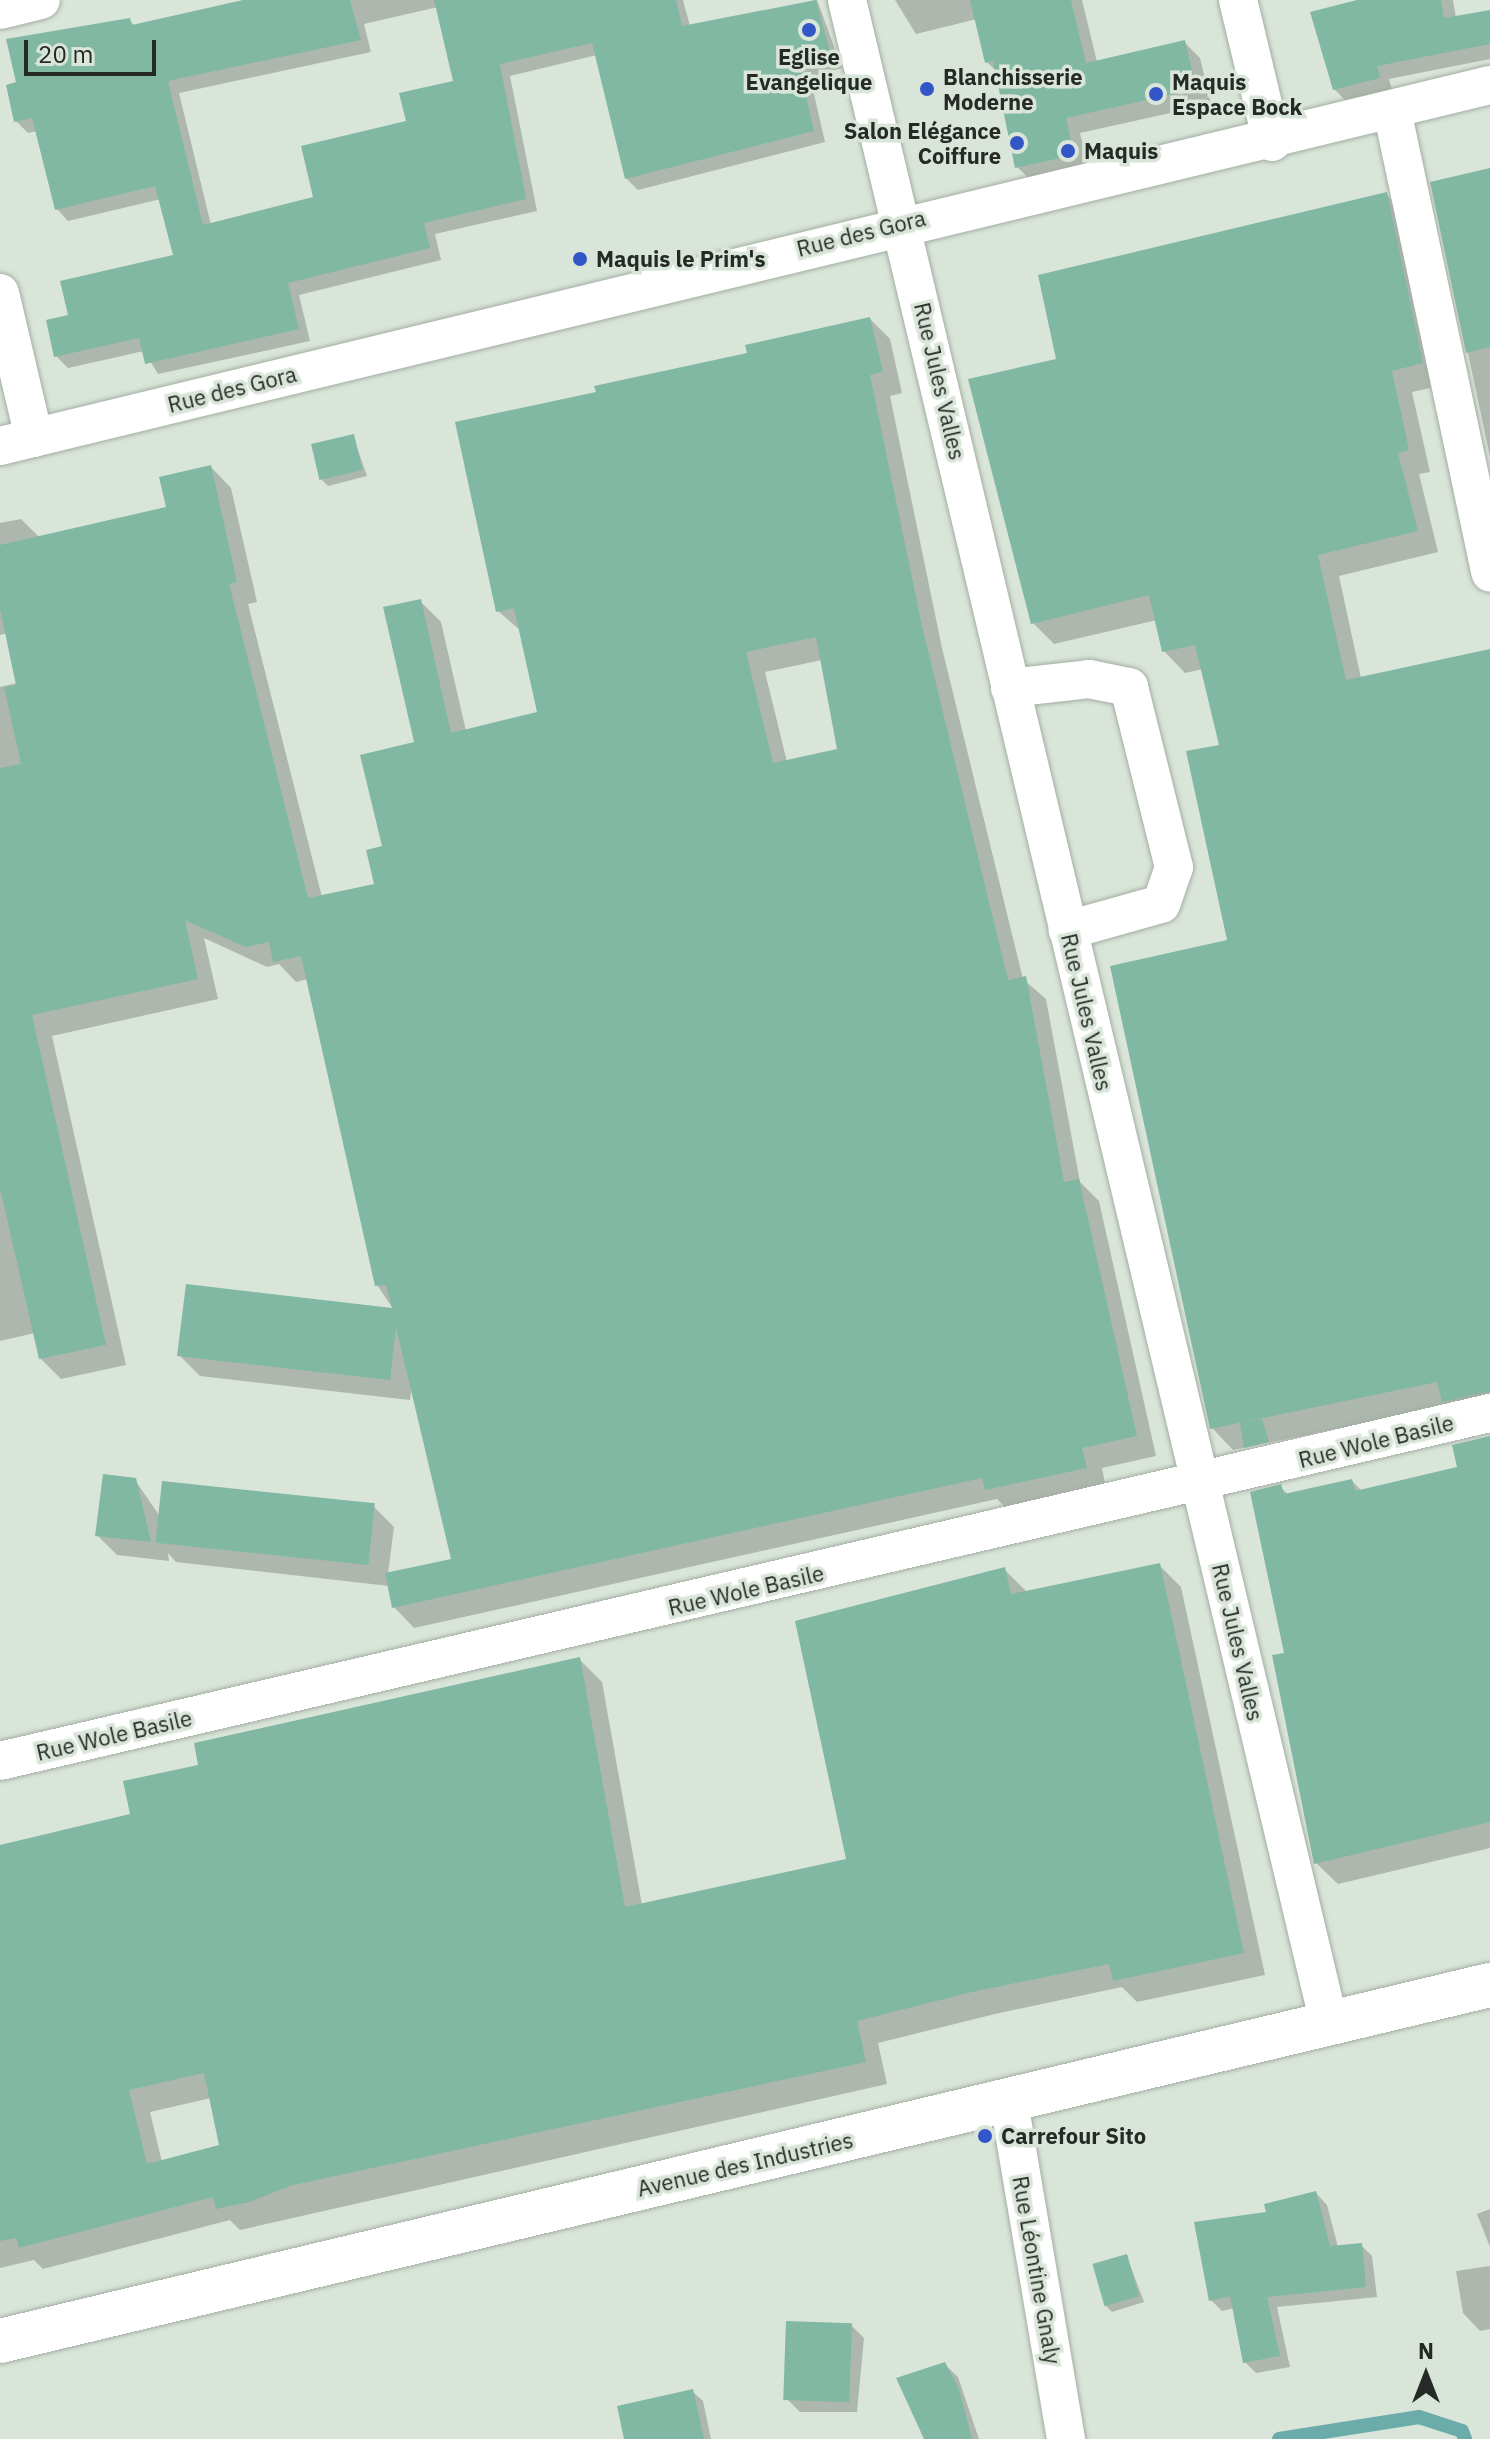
<!DOCTYPE html>
<meta charset="utf-8">
<style>
body{margin:0}
#map{position:relative;width:1490px;height:2439px;overflow:hidden;background:#dae5d9;font-family:"IBM Plex Sans",sans-serif}
div>[style]{position:absolute}
.shadow>*{inset:0;background:#0003}
.stream>*{height:14px;margin:-7px;padding:0 7px;transform-origin:7px;border-radius:7px;background:#6bacaa}
.building>*{inset:0;background:#80b8a3;transform-origin:0 0}
.roads{filter:drop-shadow(0 0 2px #a3aea3) drop-shadow(0 0 2px #a3aea3)}
.minor>*{height:38px;margin:-19px;padding:0 19px;transform-origin:19px;border-radius:19px;background:#fff}
.tertiary>*{height:44px;margin:-22px;padding:0 22px;transform-origin:22px;border-radius:22px;background:#fff}
.dots>*{width:22px;height:22px;translate:-50% -50%;box-sizing:border-box;border:4px solid #dae5d9;border-radius:50%}
span{translate:-50% -50%;white-space:nowrap;text-align:center;line-height:1.15;-webkit-text-stroke:7px #dae5d9;paint-order:stroke}
.poi-label{font-size:22px;color:#262a26;font-weight:700}
.left{translate:0 -50%;text-align:left}
.right{translate:-100% -50%;text-align:right}
.street-label{font-size:22px;color:#262a26}
.north{position:absolute;left:1386px;top:2335px;width:80px;height:80px;-webkit-text-stroke:6px #dae5d9;paint-order:stroke;rotate:0deg;font-size:22px;font-weight:700;line-height:32px;text-align:center;color:#262a26}
.north::after{content:'';display:block;margin:auto;width:28px;height:36px;background:#262a26;clip-path:polygon(50% 0,100% 100%,50% 72%,0 100%)}
.scale{position:absolute;left:24px;top:40px;width:132px;height:36px;box-sizing:border-box;border:4px solid #262a26;border-top:0;padding-left:10px;font-size:24px;line-height:28px;white-space:nowrap;color:#262a26;-webkit-text-stroke:6px #dae5d9;paint-order:stroke}
</style>
<div id="map">
<div class="shadow">
<i style="clip-path:polygon(evenodd,244px 0,683px 0,690px 26px,817px 0,842px 68px,810px 77px,825px 142px,638px 190px,626px 178px,597px 55px,510px 76px,537px 211px,435px 234px,441px 260px,299px 295px,310px 341px,158px 374px,144px 351px,68px 368px,56px 356px,70px 317px,175px 256px,161px 199px,68px 221px,57px 209px,37px 131px,28px 133px,16px 121px,18px 84px,129px 20px,136px 27px,244px 0,438px 7px,455px 82px,316px 199px,211px 225px,179px 93px,371px 52px,364px 24px,438px 7px)"></i>
<i style="clip-path:polygon(895px 0,1082px 0,1097px 62px,1184px 42px,1200px 58px,1211px 104px,1080px 133px,1089px 170px,1033px 182px,1017px 167px,997px 72px,987px 62px,977px 19px,916px 34px)"></i>
<i style="clip-path:polygon(1369px 0,1453px 0,1456px 18px,1490px 12px,1490px 59px,1389px 79px,1392px 90px,1347px 102px,1334px 89px)"></i>
<i style="clip-path:polygon(1490px 170px,1490px 457px,1432px 183px)"></i>
<i style="clip-path:polygon(1386px 194px,1408px 216px,1444px 385px,1412px 392px,1430px 472px,1419px 474px,1438px 552px,1339px 576px,1361px 678px,1490px 651px,1490px 1418px,1448px 1406px,1233px 1450px,1212px 1428px,1229px 942px,1222px 746px,1203px 669px,1185px 673px,1164px 651px,1157px 620px,1054px 644px,1033px 623px,1058px 361px)"></i>
<i style="clip-path:polygon(evenodd,870px 319px,890px 339px,902px 393px,890px 396px,942px 648px,1023px 979px,1046px 999px,1080px 1182px,1099px 1201px,1156px 1456px,1102px 1468px,1106px 1488px,1008px 1510px,997px 1499px,414px 1628px,394px 1607px,389px 1586px,176px 1562px,168px 1553px,169px 1561px,117px 1555px,97px 1535px,135px 1480px,159px 1515px,374px 1507px,394px 1527px,388px 1574px,454px 1560px,412px 1386px,410px 1400px,200px 1376px,179px 1355px,394px 1310px,377px 1285px,308px 979px,296px 982px,279px 964px,267px 967px,204px 938px,218px 999px,52px 1036px,126px 1365px,61px 1379px,40px 1358px,35px 1333px,0 1341px,0 687px,17px 683px,7px 633px,0 635px,0 523px,21px 519px,40px 538px,168px 508px,211px 467px,231px 488px,257px 602px,248px 604px,322px 897px,376px 885px,416px 743px,420px 601px,441px 622px,466px 731px,539px 714px,521px 631px,498px 611px,598px 394px,870px 319px,822px 660px,840px 751px,787px 762px,765px 672px,822px 660px)"></i>
<i style="clip-path:polygon(353px 436px,367px 476px,328px 486px,322px 480px)"></i>
<i style="clip-path:polygon(1490px 1436px,1490px 1848px,1338px 1884px,1316px 1863px,1286px 1654px,1280px 1487px,1289px 1495px,1352px 1481px,1362px 1491px,1459px 1468px,1454px 1446px)"></i>
<i style="clip-path:polygon(evenodd,1159px 1565px,1181px 1587px,1265px 1975px,1137px 2002px,1122px 1987px,995px 2014px,878px 2043px,887px 2084px,240px 2230px,230px 2220px,43px 2269px,34px 2260px,0 2268px,0 1847px,132px 1816px,201px 1766px,580px 1660px,602px 1682px,642px 1905px,848px 1861px,1004px 1569px,1027px 1592px,1159px 1565px,211px 2098px,222px 2147px,162px 2162px,150px 2112px,211px 2098px)"></i>
<i style="clip-path:polygon(1316px 2193px,1327px 2205px,1338px 2247px,1361px 2245px,1372px 2256px,1377px 2297px,1277px 2307px,1290px 2367px,1256px 2373px,1245px 2362px,1234px 2308px,1222px 2311px,1211px 2300px,1269px 2214px)"></i>
<i style="clip-path:polygon(1490px 2209px,1490px 2247px,1477px 2214px)"></i>
<i style="clip-path:polygon(1127px 2257px,1144px 2302px,1112px 2312px,1105px 2305px)"></i>
<i style="clip-path:polygon(1490px 2266px,1490px 2329px,1480px 2331px,1463px 2313px,1456px 2271px)"></i>
<i style="clip-path:polygon(851px 2325px,864px 2338px,857px 2412px,800px 2412px,787px 2399px)"></i>
<i style="clip-path:polygon(944px 2364px,958px 2377px,979px 2439px,926px 2439px)"></i>
<i style="clip-path:polygon(692px 2391px,703px 2401px,711px 2439px,626px 2439px)"></i>
</div>
<div class="stream">
<i style="left:1279px;top:2439px;width:142px;rotate:-8.9deg"></i>
<i style="left:1419px;top:2417px;width:45px;rotate:18deg"></i>
<i style="left:1462px;top:2431px;width:9px;rotate:69deg"></i>
</div>
<div class="building">
<i style="clip-path:polygon(243px 0,350px 0,361px 40px,168px 81px,203px 225px,313px 197px,301px 146px,406px 121px,399px 93px,453px 81px,434px 0,676px 0,682px 26px,816px 0,831px 56px,799px 65px,814px 131px,625px 179px,592px 43px,500px 64px,526px 199px,424px 223px,430px 248px,288px 283px,299px 329px,145px 364px,139px 338px,54px 357px,46px 320px,68px 315px,60px 281px,173px 255px,155px 186px,55px 210px,32px 118px,14px 122px,6px 85px,16px 82px,6px 39px,130px 18px,132px 25px)"></i>
<i style="clip-path:polygon(970px 0,1071px 0,1086px 63px,1185px 40px,1196px 89px,1066px 118px,1074px 155px,1015px 168px,993px 61px,985px 63px)"></i>
<i style="clip-path:polygon(1357px 0,1441px 0,1444px 18px,1490px 10px,1490px 44px,1377px 66px,1380px 78px,1333px 90px,1310px 12px)"></i>
<i style="clip-path:polygon(1490px 168px,1490px 347px,1466px 353px,1430px 182px)"></i>
<i style="clip-path:polygon(1387px 192px,1423px 363px,1392px 371px,1409px 450px,1398px 453px,1418px 531px,1318px 555px,1346px 680px,1490px 649px,1490px 1392px,1442px 1402px,1437px 1382px,1210px 1429px,1110px 966px,1227px 940px,1186px 751px,1219px 745px,1195px 645px,1162px 652px,1149px 595px,1031px 624px,968px 379px,1056px 359px,1038px 275px)"></i>
<i style="clip-path:polygon(evenodd,870px 317px,883px 372px,870px 375px,922px 626px,1008px 980px,1026px 976px,1064px 1182px,1079px 1179px,1137px 1436px,1082px 1448px,1087px 1468px,985px 1490px,982px 1478px,392px 1608px,385px 1573px,451px 1559px,396px 1327px,390px 1380px,177px 1356px,186px 1284px,392px 1308px,386px 1285px,375px 1286px,301px 956px,273px 962px,269px 942px,245px 947px,185px 920px,198px 979px,32px 1015px,106px 1345px,39px 1359px,0 1188px,0 768px,21px 764px,4px 687px,16px 685px,0 609px,0 545px,166px 507px,159px 477px,211px 465px,237px 582px,229px 584px,308px 898px,374px 884px,366px 850px,382px 846px,360px 755px,414px 742px,383px 607px,421px 599px,451px 733px,537px 712px,514px 608px,496px 612px,455px 422px,596px 392px,594px 386px,747px 353px,745px 345px,870px 317px,816px 637px,837px 749px,773px 763px,746px 652px,816px 637px)"></i>
<i style="left:354px;top:434px;width:37px;height:44px;rotate:77deg"></i>
<i style="clip-path:polygon(1262px 1419px,1269px 1442px,1244px 1448px,1240px 1423px)"></i>
<i style="clip-path:polygon(1490px 1436px,1490px 1822px,1314px 1864px,1272px 1655px,1284px 1653px,1250px 1492px,1281px 1484px,1284px 1494px,1352px 1479px,1355px 1491px,1457px 1467px,1452px 1445px)"></i>
<i style="clip-path:polygon(103px 1474px,136px 1478px,151px 1542px,95px 1536px)"></i>
<i style="left:162px;top:1481px;width:214px;height:62px;rotate:6deg"></i>
<i style="clip-path:polygon(evenodd,1160px 1563px,1244px 1953px,1113px 1981px,1109px 1964px,972px 1992px,857px 2021px,866px 2062px,293px 2185px,249px 2202px,216px 2209px,213px 2197px,19px 2248px,16px 2238px,0 2241px,0 1845px,130px 1814px,123px 1781px,198px 1765px,194px 1743px,580px 1657px,625px 1907px,846px 1859px,795px 1621px,1005px 1567px,1011px 1594px,1160px 1563px,204px 2073px,219px 2145px,147px 2164px,129px 2090px,204px 2073px)"></i>
<i style="clip-path:polygon(1316px 2191px,1330px 2246px,1362px 2243px,1366px 2287px,1267px 2297px,1280px 2356px,1243px 2363px,1230px 2296px,1209px 2301px,1194px 2222px,1266px 2212px,1264px 2204px)"></i>
<i style="left:1127px;top:2254px;width:44px;height:36px;rotate:74deg"></i>
<i style="left:786px;top:2321px;width:66px;height:79px;rotate:2deg"></i>
<i style="clip-path:polygon(945px 2362px,959px 2389px,972px 2439px,924px 2439px,896px 2378px)"></i>
<i style="clip-path:polygon(693px 2389px,704px 2439px,624px 2439px,617px 2406px)"></i>
</div>
<div class="roads">
<div class="minor">
<i style="left:847px;top:0;width:2081px;rotate:76.6deg"></i>
<i style="left:1238px;top:0;width:146px;rotate:76.5deg"></i>
<i style="left:0;top:10px;width:42px;rotate:-13.7deg"></i>
<i style="left:1392px;top:110px;width:473px;rotate:78deg"></i>
<i style="left:0;top:293px;width:149px;rotate:76.8deg"></i>
<i style="left:0;top:446px;width:1533px;rotate:-13.62deg"></i>
<i style="left:1010px;top:688px;width:80px;rotate:-6.5deg"></i>
<i style="left:1089px;top:679px;width:41px;rotate:11.3deg"></i>
<i style="left:1129px;top:687px;width:186px;rotate:76deg"></i>
<i style="left:1174px;top:867px;width:39px;rotate:109deg"></i>
<i style="left:1161px;top:904px;width:97px;rotate:164.4deg"></i>
<i style="left:0;top:1761px;width:1530px;rotate:-13.15deg"></i>
<i style="left:1009px;top:2102px;width:342px;rotate:80.4deg"></i>
</div>
<div class="tertiary">
<i style="left:0;top:2341px;width:1532px;rotate:-13.44deg"></i>
</div>
</div>
<div class="dots">
<i style="left:809px;top:30px;background:#3356c7"></i>
<i style="left:927px;top:89px;background:#3356c7"></i>
<i style="left:1156px;top:94px;background:#3356c7"></i>
<i style="left:1017px;top:143px;background:#3356c7"></i>
<i style="left:1068px;top:151px;background:#3356c7"></i>
<i style="left:580px;top:259px;background:#3356c7"></i>
<i style="left:985px;top:2136px;background:#3356c7"></i>
</div>
<div class="poi-label">
<span style="left:809px;top:69px">Eglise<br>Evangelique</span>
<span class="left" style="left:943px;top:89px">Blanchisserie<br>Moderne</span>
<span class="left" style="left:1172px;top:94px">Maquis<br>Espace Bock</span>
<span class="right" style="left:1001px;top:143px">Salon Elégance<br>Coiffure</span>
<span class="left" style="left:1084px;top:151px">Maquis</span>
<span class="left" style="left:596px;top:259px">Maquis le Prim's</span>
<span class="left" style="left:1001px;top:2136px">Carrefour Sito</span>
</div>
<div class="street-label">
<span style="left:861px;top:233px;rotate:-14deg">Rue des Gora</span>
<span style="left:940px;top:381px;rotate:77deg">Rue Jules Valles</span>
<span style="left:232px;top:389px;rotate:-14deg">Rue des Gora</span>
<span style="left:1087px;top:1012px;rotate:77deg">Rue Jules Valles</span>
<span style="left:1376px;top:1441px;rotate:-14deg">Rue Wole Basile</span>
<span style="left:746px;top:1590px;rotate:-13deg">Rue Wole Basile</span>
<span style="left:1238px;top:1642px;rotate:77deg">Rue Jules Valles</span>
<span style="left:114px;top:1735px;rotate:-13deg">Rue Wole Basile</span>
<span style="left:745px;top:2164px;rotate:-13deg">Avenue des Industries</span>
<span style="left:1037px;top:2270px;rotate:80deg">Rue Léontine Gnaly</span>
</div>
<div class="north">N</div>
<div class="scale">20 m</div>
</div>
